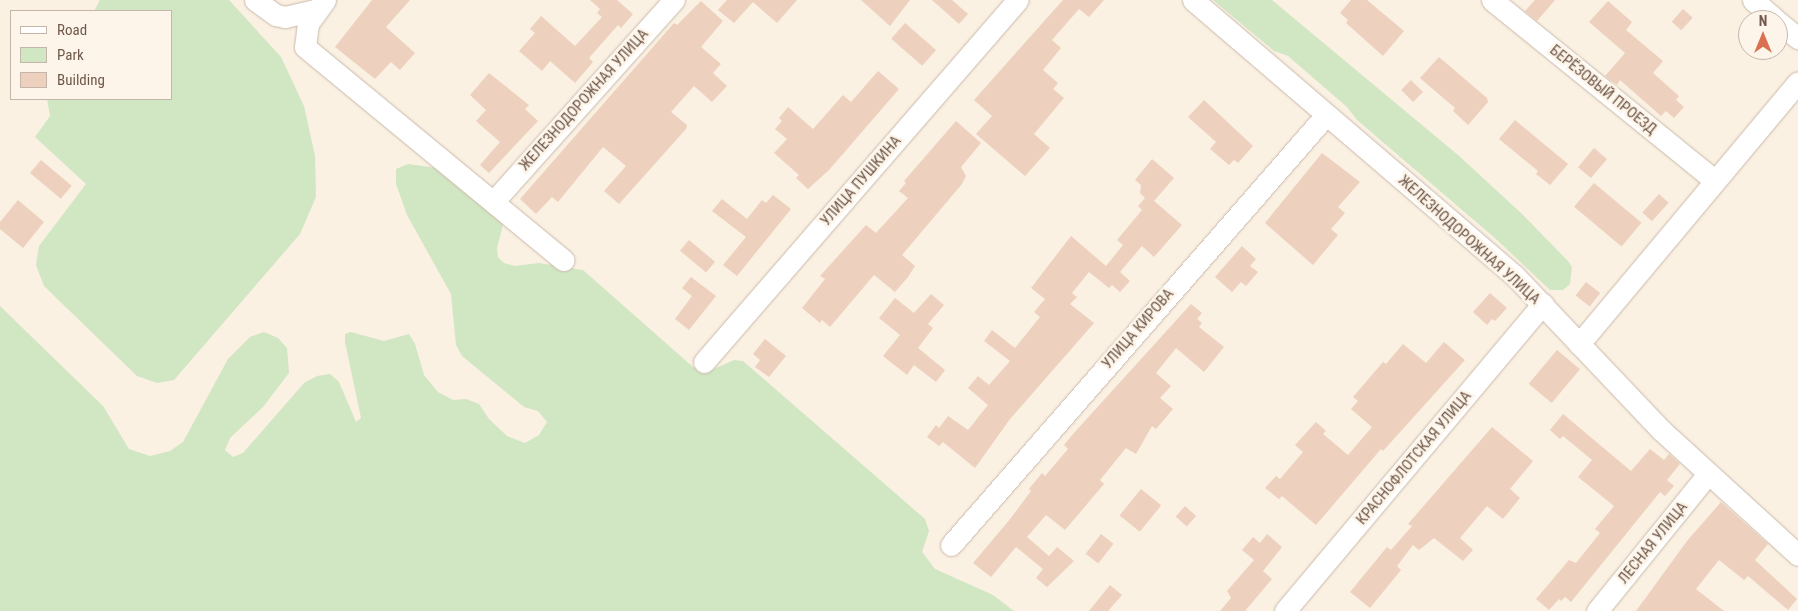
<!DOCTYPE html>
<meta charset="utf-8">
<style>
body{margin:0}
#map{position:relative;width:1798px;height:611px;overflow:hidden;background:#faf1e3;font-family:"Roboto Condensed",sans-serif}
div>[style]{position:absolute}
.green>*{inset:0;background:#d1e6c3}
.building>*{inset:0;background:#edd0bd;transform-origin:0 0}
.roads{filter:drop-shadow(0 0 1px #cab9aa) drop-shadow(0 0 1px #cab9aa)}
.minor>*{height:21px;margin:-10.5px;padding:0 10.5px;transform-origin:10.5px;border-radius:10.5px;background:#fff}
span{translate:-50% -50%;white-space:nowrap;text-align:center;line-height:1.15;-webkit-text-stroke:5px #fdf5e9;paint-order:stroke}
.street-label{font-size:15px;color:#70584b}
.legend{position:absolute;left:10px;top:10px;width:162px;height:90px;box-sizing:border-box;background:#fdf5e9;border:1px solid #c5b6aa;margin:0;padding:6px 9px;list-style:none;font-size:15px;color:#70584b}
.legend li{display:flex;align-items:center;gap:10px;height:25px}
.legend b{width:25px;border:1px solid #c5b6aa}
.north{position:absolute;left:1738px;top:10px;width:50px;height:50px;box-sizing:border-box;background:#fdf5e9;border:1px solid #c5b6aa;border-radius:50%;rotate:0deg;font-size:14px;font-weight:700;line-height:20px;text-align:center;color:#70584b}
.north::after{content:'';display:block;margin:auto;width:18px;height:22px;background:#db7051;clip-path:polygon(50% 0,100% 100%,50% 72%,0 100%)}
</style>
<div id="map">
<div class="green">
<i style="clip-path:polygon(100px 0,229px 0,281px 57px,304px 106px,315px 156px,316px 197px,300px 234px,174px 380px,157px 383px,137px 376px,44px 286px,36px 265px,39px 246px,86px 184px,35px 137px,50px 116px,47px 99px,171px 99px,171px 11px,94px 11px)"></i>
<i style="clip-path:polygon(1213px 0,1272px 0,1458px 155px,1521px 213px,1568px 261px,1572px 267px,1570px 284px,1563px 290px,1550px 290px,1496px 239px,1357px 120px,1347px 107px,1288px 56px,1274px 51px)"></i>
<i style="clip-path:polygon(408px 164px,437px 168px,496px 215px,503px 225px,497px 248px,498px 257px,504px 263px,515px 266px,539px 263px,583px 270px,693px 367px,707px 372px,734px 360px,743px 361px,925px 519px,929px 531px,922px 552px,935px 569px,993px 595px,1014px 611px,0 611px,0 306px,103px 406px,129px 449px,150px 456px,170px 451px,183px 442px,228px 359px,250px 337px,264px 332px,278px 338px,287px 348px,289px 373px,263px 407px,230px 438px,225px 450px,233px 457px,243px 453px,304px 383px,317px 376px,330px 374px,339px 382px,356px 422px,361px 418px,345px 342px,345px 334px,351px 332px,384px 341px,409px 334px,415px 344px,424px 375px,438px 392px,453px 400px,466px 399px,479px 404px,489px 419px,507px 436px,525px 443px,539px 435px,547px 422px,538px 411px,524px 407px,462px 356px,456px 345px,451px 294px,407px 215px,396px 184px,396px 169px)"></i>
</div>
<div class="building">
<i style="clip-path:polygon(372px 0,410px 0,386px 27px,415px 53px,400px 70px,391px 62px,375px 79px,335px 47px)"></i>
<i style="clip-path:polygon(590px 0,617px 0,633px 14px,621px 28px,618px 25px,589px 58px,593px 62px,575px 83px,550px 61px,542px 71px,519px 51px,535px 33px,530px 29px,541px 16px,575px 46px,602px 17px,597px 13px,600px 9px)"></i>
<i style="clip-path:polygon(727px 0,797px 0,777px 23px,753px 2px,734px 23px,718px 10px)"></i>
<i style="clip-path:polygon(861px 0,910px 0,890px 26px)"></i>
<i style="clip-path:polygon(932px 0,952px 0,968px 14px,959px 24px)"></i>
<i style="clip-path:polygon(1063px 0,1104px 0,1089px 17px,1079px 9px,1052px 40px,1061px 48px,1043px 70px,1058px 83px,1053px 89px,1064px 98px,1034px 134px,1050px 148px,1025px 176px,976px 134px,992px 116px,974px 100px)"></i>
<i style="clip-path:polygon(1351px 0,1367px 0,1404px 31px,1383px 56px,1346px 23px,1348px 20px,1340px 13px)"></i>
<i style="clip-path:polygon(1535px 0,1555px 0,1537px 21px,1525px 11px)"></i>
<i style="clip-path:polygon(701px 1px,723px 21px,701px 47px,721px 64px,713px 73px,727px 86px,712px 102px,694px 86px,671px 112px,687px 125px,686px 129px,619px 204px,604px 191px,626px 166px,603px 147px,558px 202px,552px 197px,536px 214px,520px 199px,674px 23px,677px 25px)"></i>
<i style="clip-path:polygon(1608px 1px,1632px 22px,1626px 30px,1663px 61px,1653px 73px,1679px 96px,1676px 100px,1684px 107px,1674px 118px,1666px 111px,1661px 116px,1620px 80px,1617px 85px,1605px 76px,1625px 53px,1589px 22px)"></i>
<i style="left:1683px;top:9px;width:13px;height:17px;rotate:42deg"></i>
<i style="left:905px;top:23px;width:41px;height:21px;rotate:41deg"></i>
<i style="clip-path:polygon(1439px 57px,1487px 98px,1488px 102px,1468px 125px,1453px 111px,1455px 108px,1420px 78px)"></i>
<i style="clip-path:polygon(878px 71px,899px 89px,829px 170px,808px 189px,796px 178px,799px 175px,774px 153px,787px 139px,775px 129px,782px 121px,779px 118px,788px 107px,813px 129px,843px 95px,851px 102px)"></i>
<i style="clip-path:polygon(489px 73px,529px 105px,525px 109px,538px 121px,489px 173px,480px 165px,500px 142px,476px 121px,486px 110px,470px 95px)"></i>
<i style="left:1411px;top:80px;width:17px;height:14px;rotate:45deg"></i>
<i style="clip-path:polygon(1204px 100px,1253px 146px,1238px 163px,1234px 160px,1229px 165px,1210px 149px,1216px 142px,1188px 117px)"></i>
<i style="clip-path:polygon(1515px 120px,1568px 164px,1550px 185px,1536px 174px,1538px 171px,1499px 139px)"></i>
<i style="clip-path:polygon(956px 121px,981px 143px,961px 167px,966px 176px,962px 184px,902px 255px,915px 266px,908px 277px,895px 292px,874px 275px,830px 327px,822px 320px,820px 323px,802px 308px,825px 279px,820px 276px,866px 225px,876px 233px,908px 198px,899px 191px,906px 183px,904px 181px)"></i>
<i style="left:1594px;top:148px;width:17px;height:25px;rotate:40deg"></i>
<i style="clip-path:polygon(1322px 153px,1360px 182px,1338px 207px,1345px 213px,1331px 229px,1338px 235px,1313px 265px,1265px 223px)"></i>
<i style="clip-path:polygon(1152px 159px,1174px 178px,1154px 201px,1182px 225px,1154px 257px,1142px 246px,1120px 272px,1130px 281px,1120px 292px,1112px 285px,1109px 288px,1089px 272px,1072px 293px,1077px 297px,1070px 304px,1094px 323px,1010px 419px,975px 468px,943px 442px,939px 446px,927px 437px,936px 425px,939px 428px,948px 416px,968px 430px,988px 405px,968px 388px,978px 376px,989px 385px,1010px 361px,984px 341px,992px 330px,1015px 348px,1040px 317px,1034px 312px,1045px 299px,1031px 288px,1071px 236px,1106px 266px,1123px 245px,1117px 240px,1142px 210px,1138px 206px,1145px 198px,1140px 193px,1141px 185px,1135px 180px)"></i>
<i style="left:41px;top:160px;width:40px;height:17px;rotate:40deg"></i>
<i style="left:1594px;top:183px;width:62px;height:31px;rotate:40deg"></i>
<i style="left:1659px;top:194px;width:13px;height:25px;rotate:42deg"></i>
<i style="clip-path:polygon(773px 195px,791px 209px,737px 276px,723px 265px,746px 237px,712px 211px,722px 199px,747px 219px,762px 200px,766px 203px)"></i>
<i style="clip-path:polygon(18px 200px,44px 222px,23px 248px,0 229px,0 222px)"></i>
<i style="left:689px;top:240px;width:34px;height:14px;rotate:40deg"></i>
<i style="clip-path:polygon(1242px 246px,1256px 259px,1250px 266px,1258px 272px,1246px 286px,1241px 282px,1232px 292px,1215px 277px)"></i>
<i style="clip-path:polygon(691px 277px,716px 296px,689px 330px,675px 319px,692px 296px,682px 288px)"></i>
<i style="left:1586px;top:282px;width:18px;height:17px;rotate:38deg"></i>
<i style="clip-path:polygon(1490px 293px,1507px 308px,1495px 321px,1492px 319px,1487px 325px,1473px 312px)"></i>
<i style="clip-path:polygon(931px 294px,944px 305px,928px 324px,933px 328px,918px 348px,945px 370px,936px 382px,914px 365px,907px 375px,883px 356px,900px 335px,879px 318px,895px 298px,914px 313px)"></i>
<i style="clip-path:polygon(1191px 304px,1202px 313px,1197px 319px,1202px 323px,1199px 327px,1224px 347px,1204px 372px,1176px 348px,1156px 373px,1171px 386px,1160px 398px,1173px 409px,1156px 429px,1152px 426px,1136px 454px,1126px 448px,1100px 480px,1104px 484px,1065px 530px,1046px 515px,1027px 537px,1049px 556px,1057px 547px,1074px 561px,1047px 587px,1036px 578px,1043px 569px,1016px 547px,991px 577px,973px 563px,1011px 518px,1031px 491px,1029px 489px,1042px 473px,1045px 476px,1068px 449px,1064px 445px,1073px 434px)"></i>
<i style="clip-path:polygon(765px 339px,786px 356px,769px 377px,755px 367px,760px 360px,753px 354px)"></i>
<i style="clip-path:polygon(1444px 342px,1465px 360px,1383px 451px,1381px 449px,1316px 525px,1282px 496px,1279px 499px,1265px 488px,1276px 476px,1280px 479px,1303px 452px,1295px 445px,1316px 422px,1326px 431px,1323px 434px,1348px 455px,1372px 427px,1351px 409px,1358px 401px,1353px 397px,1383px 362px,1386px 364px,1403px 344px,1426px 363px)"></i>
<i style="left:1557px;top:350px;width:30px;height:44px;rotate:40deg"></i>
<i style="clip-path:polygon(1563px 414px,1631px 471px,1650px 449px,1664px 460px,1669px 454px,1680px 464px,1667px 480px,1674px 486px,1665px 496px,1660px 492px,1571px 602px,1565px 597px,1561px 601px,1559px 599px,1549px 610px,1536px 599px,1569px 560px,1576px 563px,1600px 533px,1595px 529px,1614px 506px,1578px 477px,1592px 460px,1563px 436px,1560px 439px,1550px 430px)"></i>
<i style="clip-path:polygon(1492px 427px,1533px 461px,1510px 489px,1520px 498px,1503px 519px,1487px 506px,1460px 538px,1473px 550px,1463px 561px,1434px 538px,1419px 550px,1413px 545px,1397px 566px,1401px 570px,1370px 608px,1350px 592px,1387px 547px,1391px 550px,1412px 526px,1408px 524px)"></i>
<i style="left:1141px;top:489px;width:26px;height:34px;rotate:39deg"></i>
<i style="clip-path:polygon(1721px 502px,1768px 544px,1755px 560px,1797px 599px,1788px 610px,1748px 576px,1744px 580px,1719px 560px,1696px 589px,1724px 611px,1636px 611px,1687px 541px)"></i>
<i style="left:1185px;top:506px;width:15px;height:14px;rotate:42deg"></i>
<i style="left:1101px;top:534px;width:16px;height:25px;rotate:38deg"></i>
<i style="clip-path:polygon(1267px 534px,1282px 547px,1263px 571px,1272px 579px,1245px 611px,1220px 611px,1231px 598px,1227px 591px,1254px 560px,1242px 550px,1253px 537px,1260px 543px)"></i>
<i style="clip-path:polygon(1110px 585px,1122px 595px,1108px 611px,1089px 611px)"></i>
</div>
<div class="roads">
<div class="minor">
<i style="left:255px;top:0;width:26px;rotate:36deg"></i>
<i style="left:276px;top:15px;width:9px;rotate:13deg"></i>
<i style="left:285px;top:17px;width:32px;rotate:-13deg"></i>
<i style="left:325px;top:0;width:29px;rotate:126deg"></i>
<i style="left:308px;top:23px;width:24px;rotate:97deg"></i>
<i style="left:305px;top:47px;width:335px;rotate:39.5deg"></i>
<i style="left:1193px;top:0;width:424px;rotate:40.6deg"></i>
<i style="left:1515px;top:276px;width:211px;rotate:46.5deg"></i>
<i style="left:1660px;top:429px;width:187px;rotate:42.4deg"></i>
<i style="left:1492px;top:0;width:286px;rotate:39deg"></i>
<i style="left:1753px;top:0;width:30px;rotate:41deg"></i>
<i style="left:1778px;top:22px;width:26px;rotate:39deg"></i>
<i style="left:494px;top:201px;width:270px;rotate:-48.2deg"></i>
<i style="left:1579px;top:344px;width:341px;rotate:-50.1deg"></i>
<i style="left:704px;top:362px;width:479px;rotate:-49.1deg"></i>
<i style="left:951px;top:545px;width:571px;rotate:-48.91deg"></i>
<i style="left:1285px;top:611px;width:401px;rotate:-50deg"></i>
<i style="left:1597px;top:611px;width:176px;rotate:-51deg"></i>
</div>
</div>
<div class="street-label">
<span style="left:1603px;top:90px;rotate:39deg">БЕРЁЗОВЫЙ ПРОЕЗД</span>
<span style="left:584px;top:100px;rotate:-48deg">ЖЕЛЕЗНОДОРОЖНАЯ УЛИЦА</span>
<span style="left:861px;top:181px;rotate:-49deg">УЛИЦА ПУШКИНА</span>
<span style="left:1469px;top:240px;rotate:42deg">ЖЕЛЕЗНОДОРОЖНАЯ УЛИЦА</span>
<span style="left:1138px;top:329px;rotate:-49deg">УЛИЦА КИРОВА</span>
<span style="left:1414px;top:458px;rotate:-50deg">КРАСНОФЛОТСКАЯ УЛИЦА</span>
<span style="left:1653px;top:543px;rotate:-51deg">ЛЕСНАЯ УЛИЦА</span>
</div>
<ul class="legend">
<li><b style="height:6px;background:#fff"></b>Road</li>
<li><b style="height:14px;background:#d1e6c3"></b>Park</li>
<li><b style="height:14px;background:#edd0bd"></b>Building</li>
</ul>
<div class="north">N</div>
</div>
